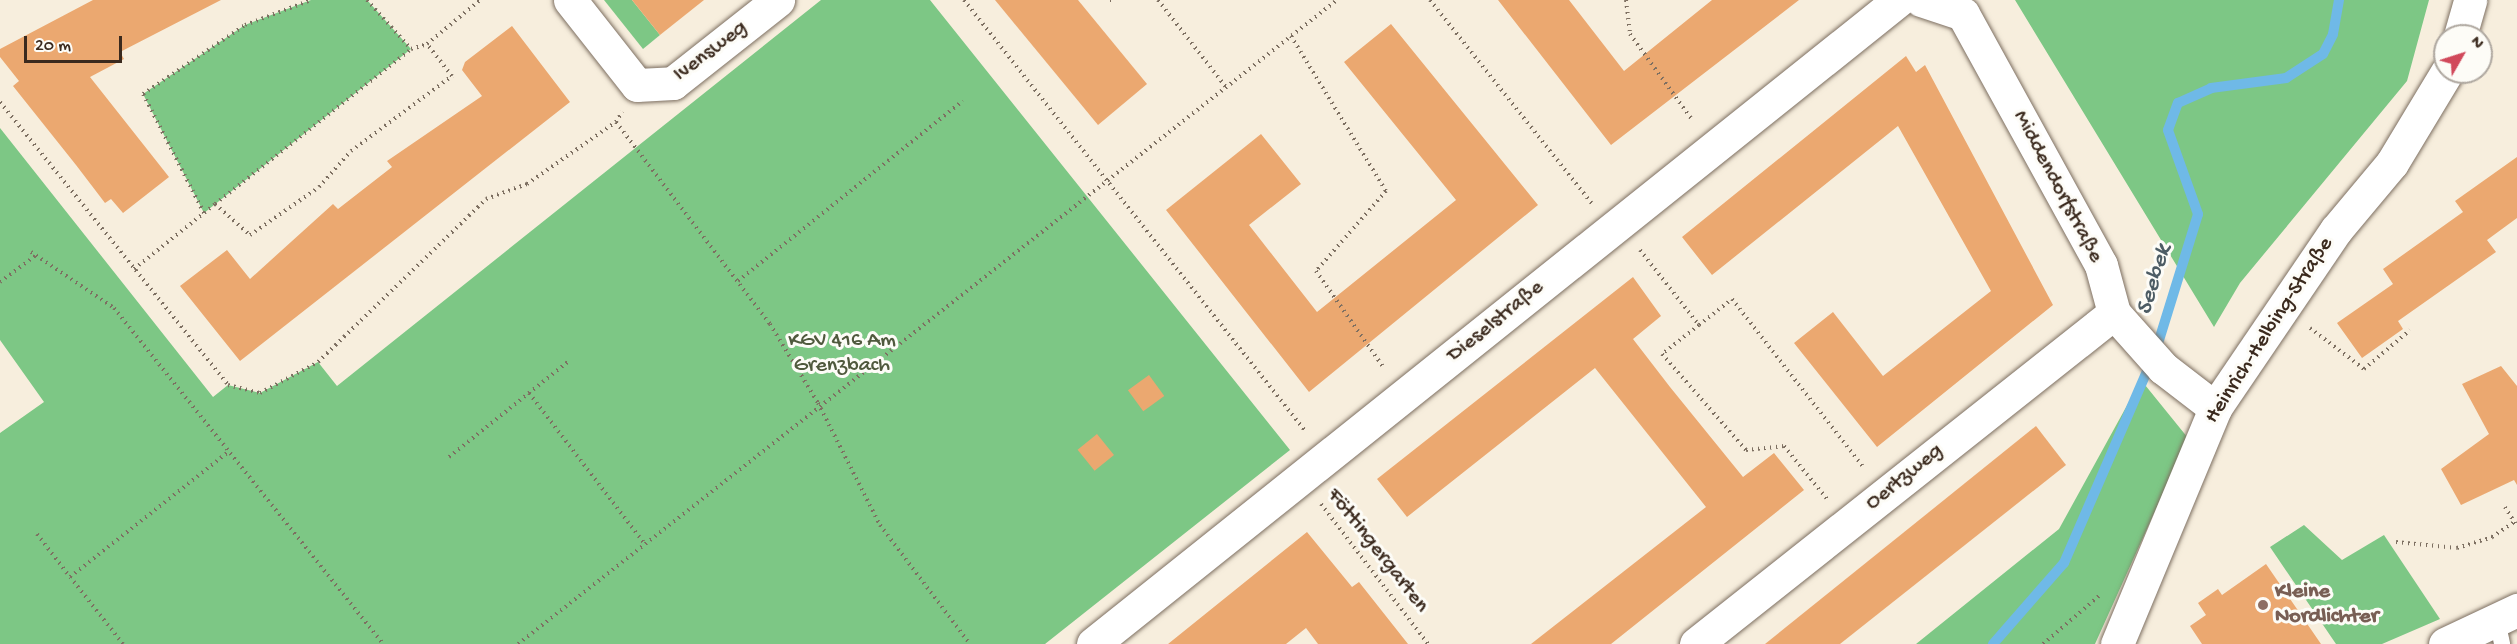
<!DOCTYPE html>
<meta charset="utf-8">
<style>
body{margin:0}
#map{position:relative;width:2517px;height:644px;overflow:hidden;background:#f7eedd;font-family:"Gochi Hand",sans-serif}
div>[style]{position:absolute}
.green>*{inset:0;background:#7dc785}
.stream>*{height:10px;margin:-5px;padding:0 5px;transform-origin:5px;border-radius:5px;background:#6fb9e7}
.building>*{inset:0;background:#eba870;transform-origin:0 0}
.path>*{height:4px;margin-top:-2px;transform-origin:0;background:repeating-linear-gradient(90deg,#7d6f61 0 1.5px,transparent 0 6px)}
.roads{filter:drop-shadow(0 0 2px #7d6f61) drop-shadow(0 0 2px #7d6f61)}
.service>*{height:16px;margin:-8px;padding:0 8px;transform-origin:8px;border-radius:8px;background:#fff}
.minor>*{height:33px;margin:-16.5px;padding:0 16.5px;transform-origin:16.5px;border-radius:16.5px;background:#fff}
.tertiary>*{height:33px;margin:-16.5px;padding:0 16.5px;transform-origin:16.5px;border-radius:16.5px;background:#fff}
.dots>*{width:16px;height:16px;translate:-50% -50%;box-sizing:border-box;border:3px solid #fdfcf7;border-radius:50%}
span{translate:-50% -50%;white-space:nowrap;text-align:center;line-height:1.15;-webkit-text-stroke:6px #fdfcf7;paint-order:stroke}
.street-label{font-size:22px;color:#3b2a1e}
.park-label{font-size:22px;color:#4f593d}
.education-label{font-size:22px;color:#785e54;font-weight:700}
.left{translate:0 -50%;text-align:left}
.water-label{font-size:24px;color:#4d5c64;font-style:italic}
.north{position:absolute;left:2433px;top:24px;width:60px;height:60px;box-sizing:border-box;background:#fdfcf7;border:2px solid #afa8a0;border-radius:50%;rotate:51deg;font-size:16px;font-weight:700;line-height:24px;text-align:center;color:#3b2a1e}
.north::after{content:'';display:block;margin:auto;width:21px;height:27px;background:#d1495b;clip-path:polygon(50% 0,100% 100%,50% 72%,0 100%)}
.scale{position:absolute;left:24px;top:36px;width:98px;height:27px;box-sizing:border-box;border:3px solid #3b2a1e;border-top:0;padding-left:8px;font-size:18px;line-height:21px;white-space:nowrap;color:#3b2a1e;-webkit-text-stroke:4px #fdfcf7;paint-order:stroke}
</style>
<div id="map">
<div class="green">
<i style="clip-path:polygon(311px 0,367px 0,411px 49px,204px 213px,143px 94px,245px 25px)"></i>
<i style="clip-path:polygon(604px 0,632px 0,660px 35px,643px 49px)"></i>
<i style="clip-path:polygon(821px 0,930px 0,1290px 450px,1045px 644px,0 644px,0 433px,44px 402px,0 340px,0 128px,213px 397px,228px 385px,260px 393px,318px 362px,337px 386px)"></i>
<i style="clip-path:polygon(2015px 0,2429px 0,2407px 81px,2240px 283px,2214px 327px)"></i>
<i style="clip-path:polygon(2141px 380px,2188px 438px,2095px 644px,1916px 644px,2059px 529px)"></i>
<i style="clip-path:polygon(2304px 525px,2342px 560px,2384px 535px,2440px 619px,2382px 644px,2336px 644px,2270px 547px)"></i>
</div>
<div class="stream">
<i style="left:1993px;top:644px;width:108px;rotate:-48.8deg"></i>
<i style="left:2064px;top:563px;width:232px;rotate:-66.6deg"></i>
<i style="left:2156px;top:350px;width:142px;rotate:-72.8deg"></i>
<i style="left:2198px;top:214px;width:89px;rotate:-109.7deg"></i>
<i style="left:2168px;top:130px;width:29px;rotate:-70deg"></i>
<i style="left:2178px;top:103px;width:36px;rotate:-24deg"></i>
<i style="left:2211px;top:88px;width:76px;rotate:-7.6deg"></i>
<i style="left:2286px;top:78px;width:44px;rotate:-33deg"></i>
<i style="left:2323px;top:54px;width:22px;rotate:-63deg"></i>
<i style="left:2333px;top:34px;width:35px;rotate:-80deg"></i>
</div>
<div class="building">
<i style="clip-path:polygon(93px 0,221px 0,120px 52px,124px 59px,90px 77px,169px 177px,123px 213px,111px 199px,105px 203px,76px 165px,13px 86px,19px 81px,0 57px,0 49px)"></i>
<i style="clip-path:polygon(632px 0,704px 0,660px 35px)"></i>
<i style="clip-path:polygon(995px 0,1078px 0,1147px 84px,1098px 125px)"></i>
<i style="clip-path:polygon(1498px 0,1569px 0,1624px 71px,1712px 0,1799px 0,1611px 145px)"></i>
<i style="clip-path:polygon(1391px 24px,1538px 205px,1309px 392px,1166px 210px,1261px 134px,1301px 184px,1249px 225px,1317px 312px,1456px 200px,1344px 62px)"></i>
<i style="clip-path:polygon(512px 26px,570px 102px,240px 361px,180px 286px,227px 250px,250px 279px,333px 204px,338px 209px,392px 167px,387px 161px,482px 96px,462px 70px,465px 62px)"></i>
<i style="clip-path:polygon(1906px 56px,1916px 72px,1925px 65px,2053px 305px,1877px 447px,1794px 343px,1833px 312px,1883px 376px,1991px 291px,1898px 126px,1712px 275px,1682px 237px)"></i>
<i style="clip-path:polygon(2517px 157px,2517px 218px,2487px 240px,2496px 252px,2398px 321px,2403px 329px,2362px 358px,2337px 323px,2393px 284px,2383px 269px,2463px 212px,2455px 201px)"></i>
<i style="clip-path:polygon(1633px 277px,1661px 316px,1633px 339px,1670px 387px,1743px 477px,1774px 453px,1804px 490px,1611px 644px,1531px 644px,1706px 507px,1595px 368px,1407px 517px,1377px 479px)"></i>
<i style="clip-path:polygon(2501px 366px,2517px 386px,2517px 485px,2514px 480px,2461px 505px,2441px 469px,2489px 434px,2462px 384px)"></i>
<i style="left:1149px;top:375px;width:26px;height:26px;rotate:54deg"></i>
<i style="clip-path:polygon(2036px 426px,2066px 465px,1840px 644px,1765px 644px)"></i>
<i style="left:1097px;top:434px;width:27px;height:25px;rotate:51deg"></i>
<i style="clip-path:polygon(1307px 532px,1352px 587px,1359px 582px,1408px 644px,1318px 644px,1306px 628px,1286px 644px,1168px 644px)"></i>
<i style="clip-path:polygon(2266px 564px,2321px 644px,2202px 644px,2190px 626px,2206px 615px,2198px 603px,2218px 589px,2222px 595px)"></i>
</div>
<div class="path">
<i style="left:367px;top:0;width:66px;rotate:48.1deg"></i>
<i style="left:964px;top:0;width:551px;rotate:51.63deg"></i>
<i style="left:1110px;top:0;width:2px"></i>
<i style="left:1158px;top:0;width:110px;rotate:52deg"></i>
<i style="left:1430px;top:0;width:260px;rotate:51.5deg"></i>
<i style="left:1626px;top:0;width:34px;rotate:83deg"></i>
<i style="left:1630px;top:34px;width:107px;rotate:54.1deg"></i>
<i style="left:1291px;top:36px;width:182px;rotate:58.5deg"></i>
<i style="left:1386px;top:191px;width:106px;rotate:131.2deg"></i>
<i style="left:1316px;top:271px;width:118px;rotate:55deg"></i>
<i style="left:0;top:102px;width:363px;rotate:51.1deg"></i>
<i style="left:228px;top:385px;width:33px;rotate:14deg"></i>
<i style="left:260px;top:393px;width:66px;rotate:-28.1deg"></i>
<i style="left:318px;top:362px;width:234px;rotate:-44.1deg"></i>
<i style="left:486px;top:199px;width:44px;rotate:-20.1deg"></i>
<i style="left:527px;top:184px;width:108px;rotate:-34.9deg"></i>
<i style="left:616px;top:122px;width:12px;rotate:-59deg"></i>
<i style="left:616px;top:122px;width:254px;rotate:52.7deg"></i>
<i style="left:770px;top:324px;width:92px;rotate:58.7deg"></i>
<i style="left:818px;top:403px;width:137px;rotate:63.1deg"></i>
<i style="left:880px;top:525px;width:149px;rotate:52.9deg"></i>
<i style="left:215px;top:204px;width:250px;rotate:-38.3deg"></i>
<i style="left:411px;top:49px;width:17px;rotate:-17deg"></i>
<i style="left:204px;top:213px;width:134px;rotate:-117.1deg"></i>
<i style="left:143px;top:94px;width:123px;rotate:-34.1deg"></i>
<i style="left:245px;top:25px;width:71px;rotate:-20.7deg"></i>
<i style="left:1640px;top:250px;width:95px;rotate:51.8deg"></i>
<i style="left:1699px;top:325px;width:42px;rotate:-38.2deg"></i>
<i style="left:1732px;top:299px;width:214px;rotate:52deg"></i>
<i style="left:31px;top:252px;width:100px;rotate:34deg"></i>
<i style="left:114px;top:308px;width:430px;rotate:51.3deg"></i>
<i style="left:134px;top:269px;width:104px;rotate:-38.7deg"></i>
<i style="left:215px;top:204px;width:47px;rotate:41.5deg"></i>
<i style="left:250px;top:235px;width:84px;rotate:-34.8deg"></i>
<i style="left:319px;top:187px;width:48px;rotate:-48.4deg"></i>
<i style="left:351px;top:151px;width:126px;rotate:-36.6deg"></i>
<i style="left:452px;top:76px;width:41px;rotate:-128deg"></i>
<i style="left:427px;top:44px;width:69px;rotate:-39.7deg"></i>
<i style="left:738px;top:281px;width:288px;rotate:-38.7deg"></i>
<i style="left:0;top:282px;width:44px;rotate:-36.6deg"></i>
<i style="left:1699px;top:325px;width:47px;rotate:141.9deg"></i>
<i style="left:1662px;top:354px;width:128px;rotate:48.8deg"></i>
<i style="left:1746px;top:450px;width:38px;rotate:-6deg"></i>
<i style="left:1784px;top:446px;width:68px;rotate:50.9deg"></i>
<i style="left:2310px;top:328px;width:68px;rotate:37.2deg"></i>
<i style="left:2364px;top:369px;width:60px;rotate:-40.3deg"></i>
<i style="left:529px;top:393px;width:189px;rotate:52.5deg"></i>
<i style="left:449px;top:457px;width:155px;rotate:-38.7deg"></i>
<i style="left:1321px;top:504px;width:176px;rotate:52.6deg"></i>
<i style="left:2505px;top:507px;width:22px;rotate:58deg"></i>
<i style="left:37px;top:534px;width:54px;rotate:52.5deg"></i>
<i style="left:2396px;top:542px;width:61px;rotate:5.6deg"></i>
<i style="left:2457px;top:548px;width:37px;rotate:-17deg"></i>
<i style="left:2492px;top:537px;width:27px;rotate:-34deg"></i>
<i style="left:123px;top:644px;width:85px;rotate:-128.3deg"></i>
<i style="left:70px;top:577px;width:201px;rotate:-38.3deg"></i>
<i style="left:518px;top:644px;width:1042px;rotate:-38.18deg"></i>
<i style="left:2043px;top:644px;width:74px;rotate:-40.6deg"></i>
</div>
<div class="roads">
<div class="service">
<i style="left:2497px;top:620px;width:25px;rotate:78deg"></i>
</div>
<div class="minor">
<i style="left:570px;top:0;width:108px;rotate:51.8deg"></i>
<i style="left:637px;top:85px;width:36px;rotate:-3deg"></i>
<i style="left:673px;top:83px;width:134px;rotate:-38.3deg"></i>
<i style="left:1921px;top:0;width:44px;rotate:18.4deg"></i>
<i style="left:1963px;top:14px;width:286px;rotate:61.2deg"></i>
<i style="left:2101px;top:265px;width:50px;rotate:74.8deg"></i>
<i style="left:2114px;top:313px;width:74px;rotate:48.3deg"></i>
<i style="left:2163px;top:368px;width:66px;rotate:37.6deg"></i>
<i style="left:1093px;top:644px;width:1032px;rotate:-38.63deg"></i>
<i style="left:1696px;top:644px;width:533px;rotate:-38.37deg"></i>
<i style="left:2445px;top:644px;width:80px;rotate:-25.3deg"></i>
</div>
<div class="tertiary">
<i style="left:2460px;top:36px;width:37px;rotate:-74deg"></i>
<i style="left:2117px;top:644px;width:256px;rotate:-67.4deg"></i>
<i style="left:2215px;top:408px;width:215px;rotate:-55.8deg"></i>
<i style="left:2336px;top:230px;width:87px;rotate:-50.1deg"></i>
<i style="left:2392px;top:163px;width:106px;rotate:-58.9deg"></i>
</div>
</div>
<div class="dots">
<i style="left:2263px;top:605px;background:#8d6e63"></i>
</div>
<div class="street-label">
<span style="left:711px;top:52px;rotate:-37deg">Ivensweg</span>
<span style="left:2057px;top:187px;rotate:62deg">Middendorfstraße</span>
<span style="left:1496px;top:322px;rotate:-39deg">Dieselstraße</span>
<span style="left:2270px;top:331px;rotate:-57deg">Heinrich-Helbing-Straße</span>
<span style="left:1905px;top:478px;rotate:-39deg">Oertzweg</span>
<span style="left:1377px;top:551px;rotate:52deg">Föttingergarten</span>
</div>
<div class="park-label">
<span style="left:842px;top:354px">KGV 416 Am<br>Grenzbach</span>
</div>
<div class="education-label">
<span class="left" style="left:2275px;top:605px">Kleine<br>Nordlichter</span>
</div>
<div class="water-label">
<span style="left:2155px;top:280px;rotate:-73deg">Seebek</span>
</div>
<div class="north">N</div>
<div class="scale">20 m</div>
</div>
